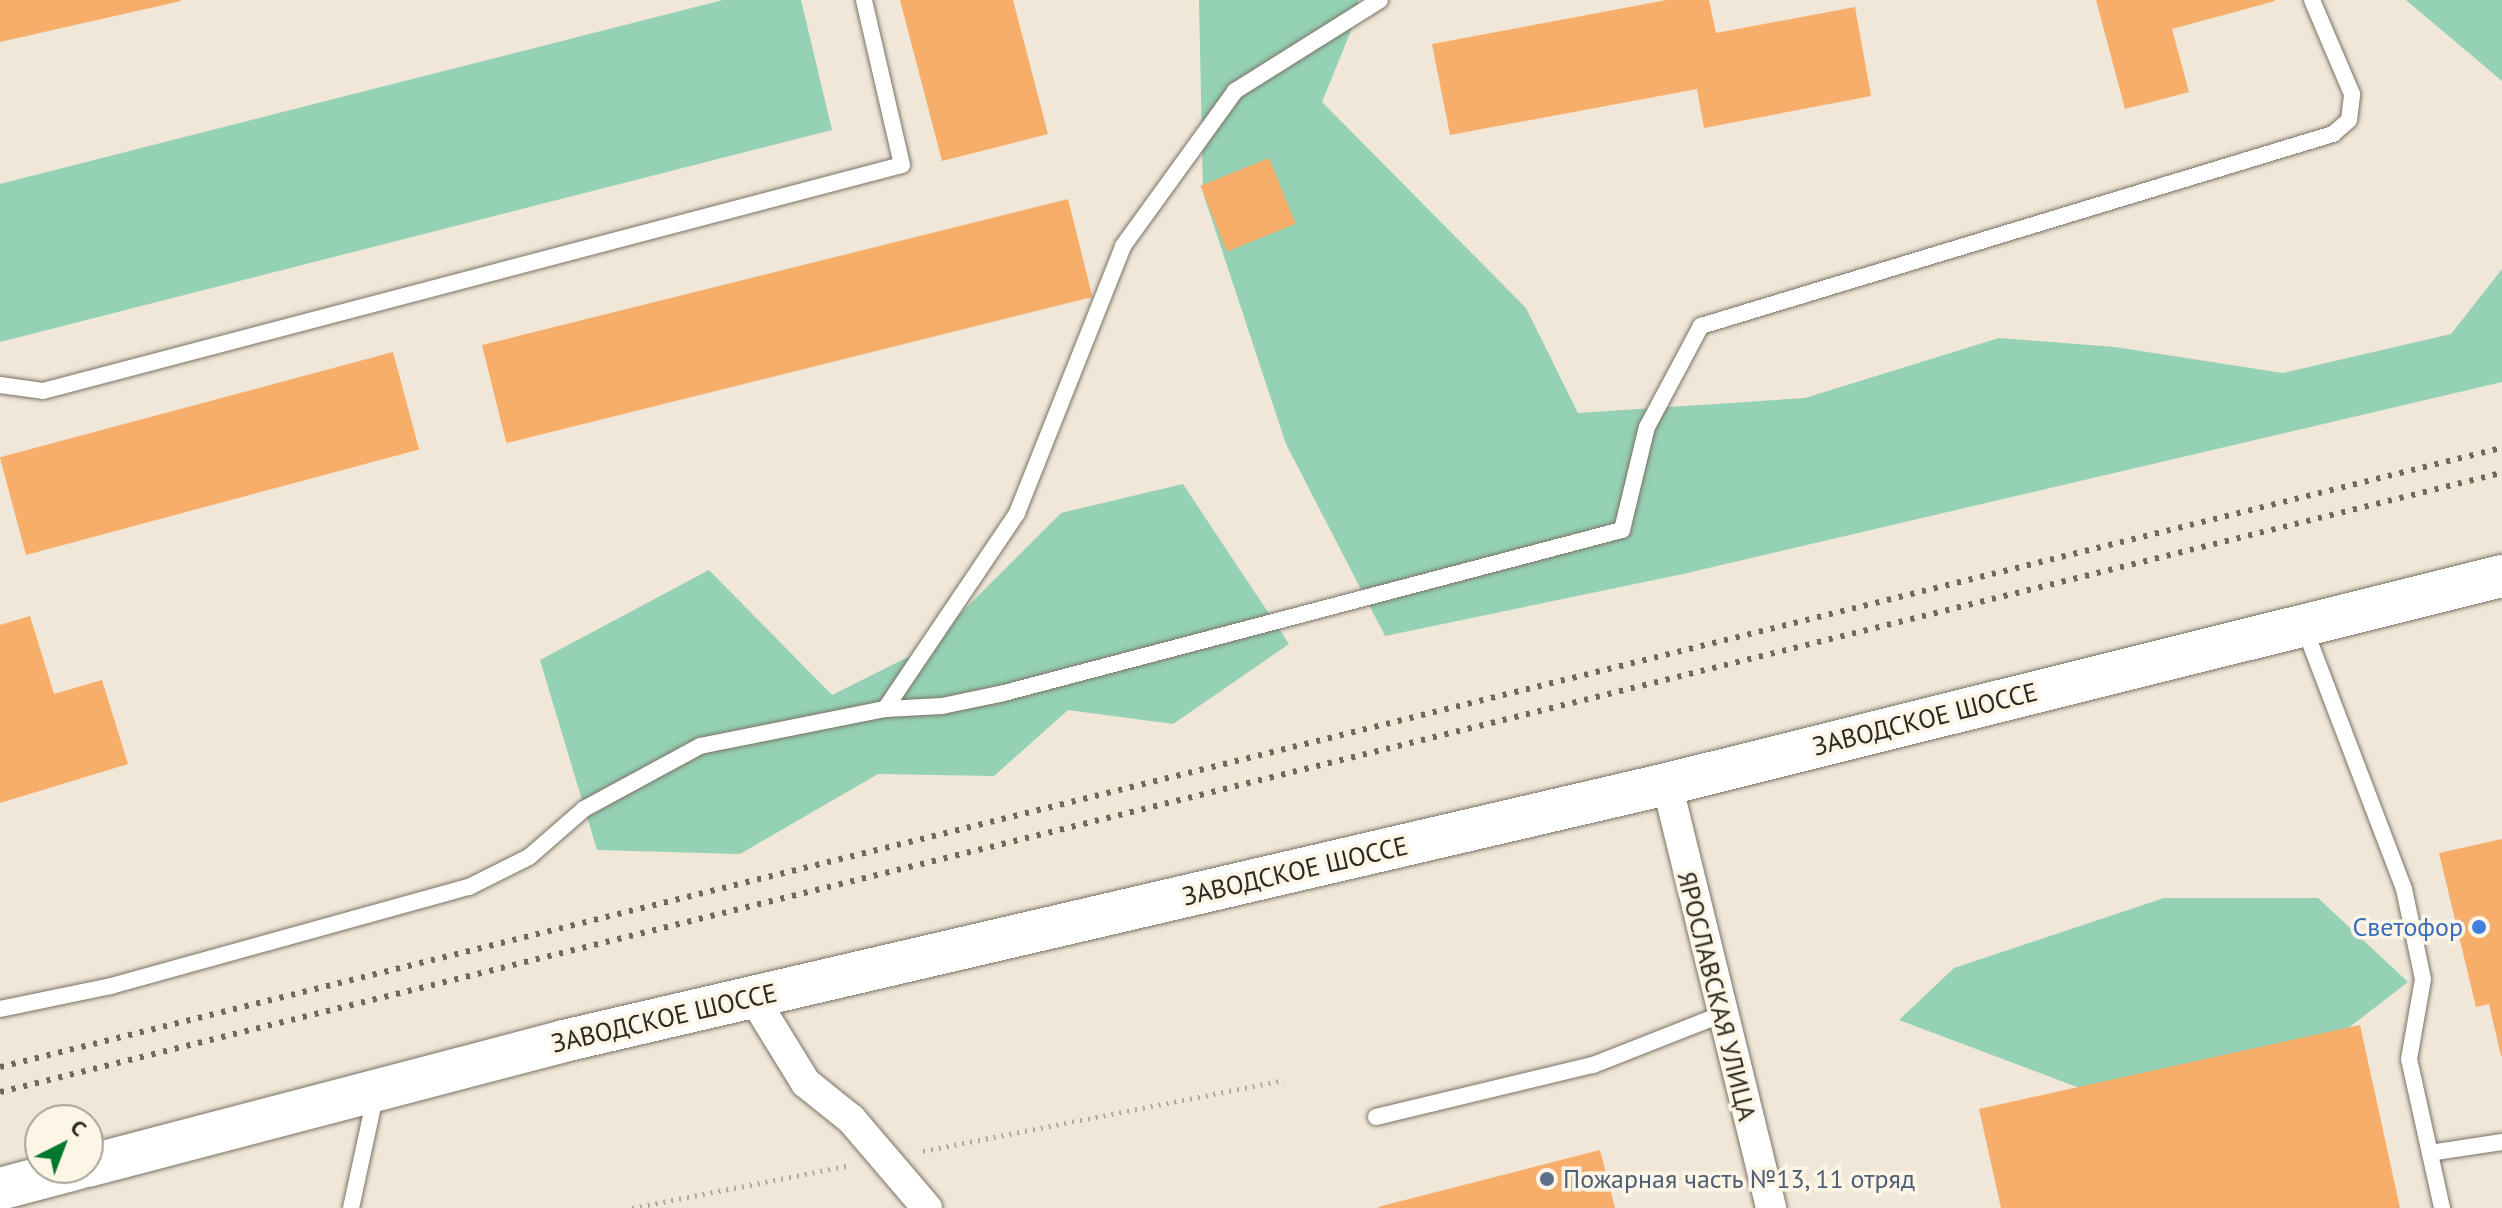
<!DOCTYPE html>
<meta charset="utf-8">
<style>
body{margin:0}
#map{position:relative;width:2502px;height:1208px;overflow:hidden;background:#f0e7d8;font-family:"PT Sans",sans-serif}
div>[style]{position:absolute}
.green>*{inset:0;background:#95d1b4}
.building>*{inset:0;background:#f6ae6a;transform-origin:0 0}
.path>*{height:5px;margin-top:-2.5px;transform-origin:0;background:repeating-linear-gradient(90deg,#b1aa9e 0 2px,transparent 0 8px)}
.roads{filter:drop-shadow(0 0 2px #7a7264) drop-shadow(0 0 2px #7a7264)}
.lane>*{height:16px;margin:-8px;padding:0 8px;transform-origin:8px;border-radius:8px;background:#fff}
.street>*{height:30px;margin:-15px;padding:0 15px;transform-origin:15px;border-radius:15px;background:#fff}
.secondary>*{height:42px;margin:-21px;padding:0 21px;transform-origin:21px;border-radius:21px;background:#fff}
.rail>*{height:6px;margin-top:-3px;transform-origin:0;background:repeating-linear-gradient(90deg,#6f6a61 0 4px,transparent 0 12px)}
.dots>*{width:22px;height:22px;translate:-50% -50%;box-sizing:border-box;border:4px solid #fdf5e5;border-radius:50%}
span{translate:-50% -50%;white-space:nowrap;text-align:center;line-height:1.15;-webkit-text-stroke:7px #fdf5e5;paint-order:stroke}
.street-label{font-size:26px;color:#2c2923}
.shop-label{font-size:26px;color:#366cbe}
.right{translate:-100% -50%;text-align:right}
.service-label{font-size:26px;color:#4e5e75}
.left{translate:0 -50%;text-align:left}
.north{position:absolute;left:24px;top:1104px;width:80px;height:80px;box-sizing:border-box;background:#fdf5e5;border:2px solid #a9a397;border-radius:50%;rotate:42deg;font-size:22px;font-weight:700;line-height:32px;text-align:center;color:#2c2923}
.north::after{content:'';display:block;margin:auto;width:28px;height:36px;background:#01782e;clip-path:polygon(50% 0,100% 100%,50% 72%,0 100%)}
</style>
<div id="map">
<div class="green">
<i style="clip-path:polygon(723px 0,801px 0,832px 130px,0 342px,0 184px)"></i>
<i style="clip-path:polygon(1199px 0,1358px 0,1359px 11px,1322px 102px,1526px 308px,1578px 413px,1805px 398px,1999px 338px,2115px 347px,2283px 373px,2451px 334px,2502px 269px,2502px 382px,1683px 574px,1385px 636px,1286px 444px,1203px 193px)"></i>
<i style="clip-path:polygon(2406px 0,2502px 0,2502px 81px)"></i>
<i style="clip-path:polygon(1183px 484px,1289px 644px,1173px 724px,1068px 710px,994px 776px,878px 774px,740px 854px,597px 850px,540px 660px,709px 570px,832px 695px,926px 648px,1061px 513px)"></i>
<i style="clip-path:polygon(2164px 898px,2318px 898px,2408px 982px,2347px 1029px,2085px 1090px,1899px 1020px,1954px 968px)"></i>
</div>
<div class="building">
<i style="clip-path:polygon(0 0,181px 0,181px 1px,0 42px)"></i>
<i style="clip-path:polygon(900px 0,1013px 0,1048px 134px,942px 161px)"></i>
<i style="clip-path:polygon(1667px 0,1709px 0,1716px 33px,1855px 7px,1871px 96px,1704px 128px,1697px 89px,1450px 135px,1432px 44px)"></i>
<i style="clip-path:polygon(2096px 0,2274px 0,2275px 1px,2172px 29px,2189px 92px,2125px 109px)"></i>
<i style="left:1269px;top:158px;width:71px;height:74px;rotate:68deg"></i>
<i style="left:1068px;top:199px;width:101px;height:604px;rotate:76deg"></i>
<i style="left:393px;top:352px;width:101px;height:407px;rotate:75deg"></i>
<i style="clip-path:polygon(30px 616px,54px 694px,102px 680px,128px 764px,0 803px,0 625px)"></i>
<i style="clip-path:polygon(2502px 839px,2502px 1056px,2501px 1056px,2489px 1004px,2476px 1007px,2439px 853px)"></i>
<i style="clip-path:polygon(2360px 1025px,2400px 1208px,2001px 1208px,1979px 1109px)"></i>
<i style="clip-path:polygon(1600px 1150px,1615px 1208px,1379px 1208px,1378px 1207px)"></i>
</div>
<div class="path">
<i style="left:923px;top:1151px;width:368px;rotate:-11.1deg"></i>
<i style="left:632px;top:1208px;width:219px;rotate:-11.1deg"></i>
</div>
<div class="roads">
<div class="lane">
<i style="left:0;top:385px;width:43px;rotate:7.9deg"></i>
<i style="left:43px;top:391px;width:888px;rotate:-14.74deg"></i>
<i style="left:902px;top:165px;width:169px;rotate:-103deg"></i>
<i style="left:2304px;top:627px;width:280px;rotate:69.1deg"></i>
<i style="left:2404px;top:889px;width:92px;rotate:78.1deg"></i>
<i style="left:2423px;top:979px;width:81px;rotate:99.9deg"></i>
<i style="left:2409px;top:1059px;width:153px;rotate:77.5deg"></i>
<i style="left:885px;top:709px;width:236px;rotate:-56deg"></i>
<i style="left:1017px;top:513px;width:287px;rotate:-68.3deg"></i>
<i style="left:1123px;top:246px;width:191px;rotate:-54.1deg"></i>
<i style="left:1235px;top:91px;width:171px;rotate:-32.1deg"></i>
<i style="left:0;top:1009px;width:113px;rotate:-11.7deg"></i>
<i style="left:111px;top:986px;width:371px;rotate:-15.5deg"></i>
<i style="left:469px;top:887px;width:67px;rotate:-26.6deg"></i>
<i style="left:529px;top:857px;width:73px;rotate:-41.1deg"></i>
<i style="left:584px;top:809px;width:132px;rotate:-28.5deg"></i>
<i style="left:700px;top:746px;width:189px;rotate:-11.3deg"></i>
<i style="left:885px;top:709px;width:57px;rotate:-3deg"></i>
<i style="left:942px;top:706px;width:63px;rotate:-11.8deg"></i>
<i style="left:1004px;top:693px;width:639px;rotate:-14.78deg"></i>
<i style="left:1622px;top:530px;width:106px;rotate:-76.4deg"></i>
<i style="left:1647px;top:427px;width:115px;rotate:-61.9deg"></i>
<i style="left:1701px;top:326px;width:661px;rotate:-16.9deg"></i>
<i style="left:2333px;top:134px;width:21px;rotate:-41deg"></i>
<i style="left:2349px;top:120px;width:26px;rotate:-83deg"></i>
<i style="left:2352px;top:94px;width:102px;rotate:-113.1deg"></i>
<i style="left:1376px;top:1117px;width:223px;rotate:-13.5deg"></i>
<i style="left:1593px;top:1065px;width:136px;rotate:-21.5deg"></i>
<i style="left:2430px;top:1153px;width:73px;rotate:-8.7deg"></i>
<i style="left:351px;top:1208px;width:119px;rotate:-77.8deg"></i>
</div>
<div class="street">
<i style="left:1667px;top:784px;width:437px;rotate:76.2deg"></i>
<i style="left:753px;top:997px;width:101px;rotate:58.4deg"></i>
<i style="left:806px;top:1083px;width:58px;rotate:38.7deg"></i>
<i style="left:851px;top:1119px;width:117px;rotate:49.5deg"></i>
</div>
<div class="secondary">
<i style="left:88px;top:1166px;width:492px;rotate:-14.7deg"></i>
<i style="left:564px;top:1041px;width:1133px;rotate:-13.12deg"></i>
<i style="left:1667px;top:784px;width:861px;rotate:-13.99deg"></i>
<i style="left:0;top:1189px;width:82px;rotate:-14.9deg"></i>
</div>
</div>
<div class="rail">
<i style="left:0;top:1067px;width:2577px;rotate:-13.9deg"></i>
<i style="left:0;top:1092px;width:2577px;rotate:-13.9deg"></i>
</div>
<div class="dots">
<i style="left:2479px;top:927px;background:#3f7fe0"></i>
<i style="left:1547px;top:1179px;background:#5c6f8a"></i>
</div>
<div class="street-label">
<span style="left:1925px;top:719px;rotate:-14deg">ЗАВОДСКОЕ ШОССЕ</span>
<span style="left:1295px;top:871px;rotate:-13deg">ЗАВОДСКОЕ ШОССЕ</span>
<span style="left:1717px;top:996px;rotate:76deg">ЯРОСЛАВСКАЯ УЛИЦА</span>
<span style="left:664px;top:1018px;rotate:-13deg">ЗАВОДСКОЕ ШОССЕ</span>
</div>
<div class="shop-label">
<span class="right" style="left:2463px;top:927px">Светофор</span>
</div>
<div class="service-label">
<span class="left" style="left:1563px;top:1179px">Пожарная часть №13, 11 отряд</span>
</div>
<div class="north">С</div>
</div>
